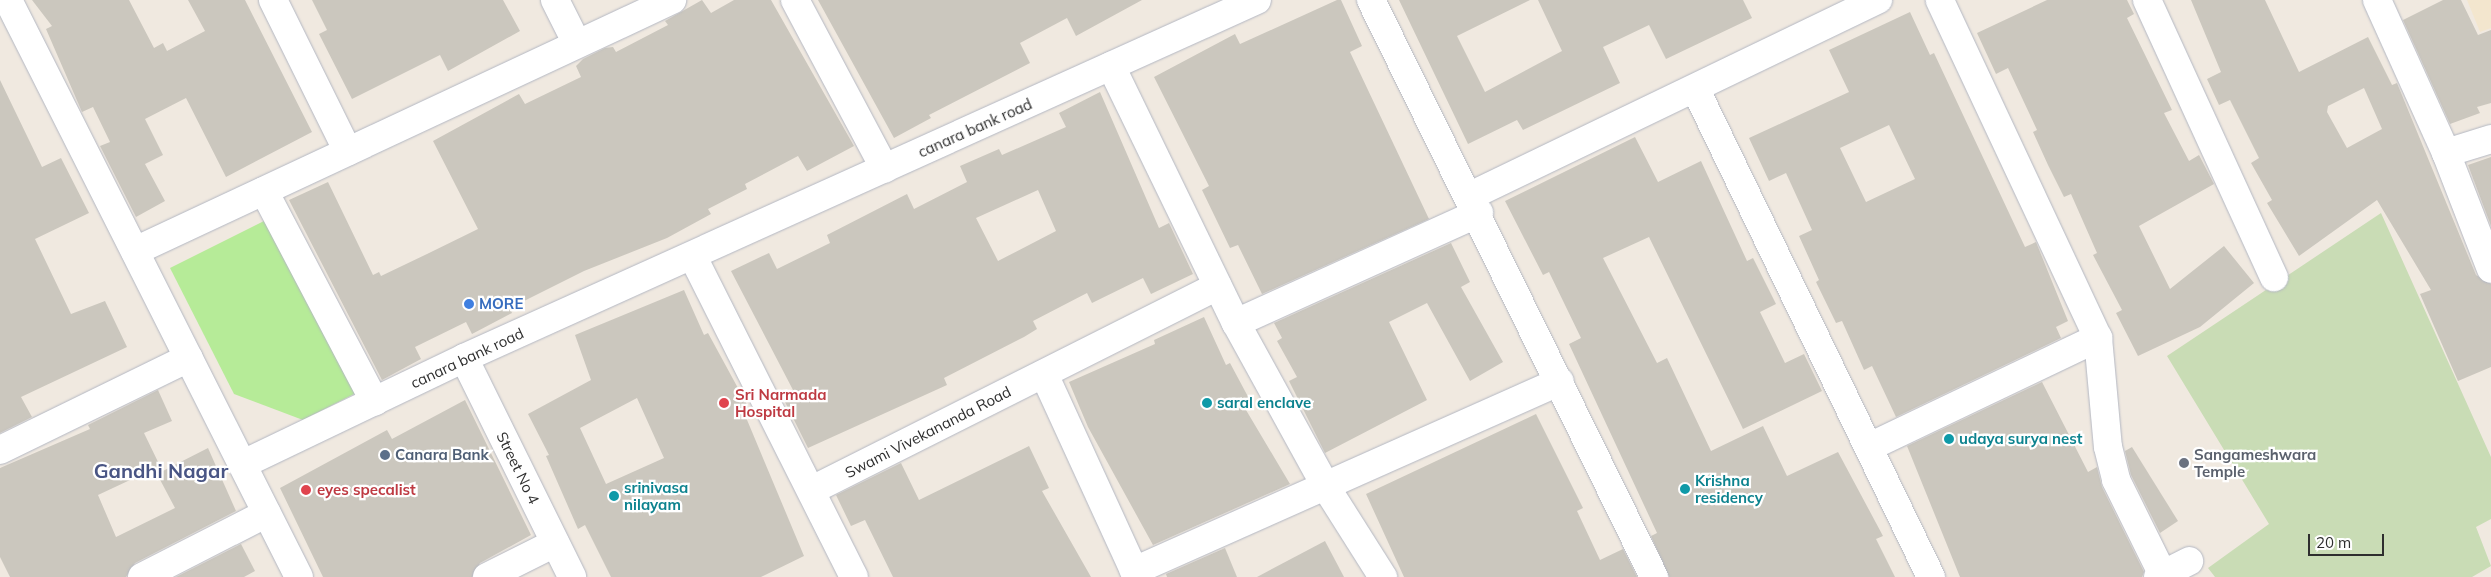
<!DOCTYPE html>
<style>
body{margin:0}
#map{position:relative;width:2491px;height:577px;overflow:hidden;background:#f0e9e0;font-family:Mulish,sans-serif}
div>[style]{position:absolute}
.education>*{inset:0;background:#f3e6ce}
.green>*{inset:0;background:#b6eb98}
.cemetery>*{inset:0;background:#c9dcb5}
.building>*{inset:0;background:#cbc7be}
.roads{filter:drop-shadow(0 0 1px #b3b7c2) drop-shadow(0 0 1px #b3b7c2)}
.minor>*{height:28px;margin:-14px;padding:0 14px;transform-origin:14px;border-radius:14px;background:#fff}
.dots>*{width:14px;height:14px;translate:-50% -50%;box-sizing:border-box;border:2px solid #fff;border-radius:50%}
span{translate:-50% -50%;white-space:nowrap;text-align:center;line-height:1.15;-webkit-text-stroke:4.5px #fff;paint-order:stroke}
.street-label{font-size:15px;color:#2e2e2e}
.shop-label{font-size:15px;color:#366cbe;font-weight:700}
.left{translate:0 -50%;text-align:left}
.health-label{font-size:15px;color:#be3a42;font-weight:700}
.culture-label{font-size:15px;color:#0d838f;font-weight:700}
.worship-label{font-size:15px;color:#5b616d;font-weight:700}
.service-label{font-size:15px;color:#4e5e75;font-weight:700}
.district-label{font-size:20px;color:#495584;font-weight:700}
.scale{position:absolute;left:2308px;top:534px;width:76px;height:22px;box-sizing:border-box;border:2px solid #2e2e2e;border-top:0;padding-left:6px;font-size:15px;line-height:18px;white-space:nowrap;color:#2e2e2e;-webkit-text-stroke:4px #fff;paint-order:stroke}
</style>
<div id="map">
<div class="education">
<i style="clip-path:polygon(2467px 0,2491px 0,2491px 28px,2480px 32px)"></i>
</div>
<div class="green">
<i style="clip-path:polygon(268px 219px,358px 392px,303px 420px,234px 394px,170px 268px)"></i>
</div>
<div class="cemetery">
<i style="clip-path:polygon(2381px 213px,2491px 457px,2491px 519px,2476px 527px,2491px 566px,2472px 577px,2215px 577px,2208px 568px,2269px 524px,2167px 356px)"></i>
</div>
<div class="building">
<i style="clip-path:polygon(32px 0,129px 0,154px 48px,163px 43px,167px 51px,205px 31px,188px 0,245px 0,312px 132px,226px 177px,186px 98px,145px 119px,163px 155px,145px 164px,165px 201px,136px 217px,100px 146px,110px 142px,93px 107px,82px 112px,46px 29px,52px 26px)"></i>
<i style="clip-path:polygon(312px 0,503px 0,520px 31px,448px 71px,440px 55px,352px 99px,319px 34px,327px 30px)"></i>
<i style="clip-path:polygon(702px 0,711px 13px,734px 0,771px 0,854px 146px,807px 171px,798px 156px,745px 184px,747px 189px,708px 209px,711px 214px,667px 238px,584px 271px,510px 308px,512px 313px,472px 334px,466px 322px,415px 347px,421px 359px,382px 380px,289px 200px,328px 182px,373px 275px,379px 272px,381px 276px,427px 254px,478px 229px,433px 141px,519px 94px,525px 104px,581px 77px,576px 66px,583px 59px,605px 48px,613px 47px,616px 52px,668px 25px,665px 21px)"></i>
<i style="clip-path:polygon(818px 0,1142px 0,1076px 36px,1067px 18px,1020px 43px,1030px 63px,929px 115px,931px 118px,894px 138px)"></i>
<i style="clip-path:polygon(1337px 0,1341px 0,1362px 46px,1350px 52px,1429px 219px,1262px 294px,1238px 245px,1230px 248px,1202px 190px,1209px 186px,1154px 77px,1235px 34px,1240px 44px)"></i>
<i style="clip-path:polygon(1399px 0,1530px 0,1457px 36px,1485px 92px,1562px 51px,1538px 0,1743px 0,1752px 18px,1666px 59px,1649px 25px,1603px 47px,1620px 83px,1523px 130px,1517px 120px,1468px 144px)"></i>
<i style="clip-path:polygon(2047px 0,2127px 0,2134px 14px,2127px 18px,2172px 110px,2164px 113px,2189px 161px,2199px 155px,2214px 184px,2139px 226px,2170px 289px,2224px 246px,2254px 283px,2200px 327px,2138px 356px,2116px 313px,2122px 310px,2093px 255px,2097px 253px,2071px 194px,2064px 197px,2048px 165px,2033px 132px,2037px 130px,2008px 68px,1996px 74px,1977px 33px)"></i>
<i style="clip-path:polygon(evenodd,2191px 0,2265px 0,2299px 72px,2368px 37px,2392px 85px,2397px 83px,2476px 275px,2491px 284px,2491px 367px,2458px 381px,2420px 294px,2431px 290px,2377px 200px,2299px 256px,2267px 203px,2272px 200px,2251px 163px,2259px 158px,2230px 100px,2219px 105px,2207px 79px,2221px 72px,2191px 0,2364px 88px,2382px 129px,2347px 148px,2327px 112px,2328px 106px,2364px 88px)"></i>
<i style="clip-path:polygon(2443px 0,2461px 0,2478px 35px,2491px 30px,2491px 103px,2477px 107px,2480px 113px,2450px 124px,2403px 20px)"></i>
<i style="clip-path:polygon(evenodd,1910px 12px,1930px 55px,1934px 53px,2025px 247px,2036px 242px,2068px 321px,2056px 327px,2061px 338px,1896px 417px,1872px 366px,1864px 370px,1842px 321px,1836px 323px,1816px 282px,1819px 280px,1799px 236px,1812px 230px,1786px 173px,1769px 181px,1749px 138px,1849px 92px,1829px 50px,1910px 12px,1889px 125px,1915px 179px,1866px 202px,1840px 148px,1889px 125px)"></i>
<i style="clip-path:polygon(0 80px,42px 167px,61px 158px,89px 213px,35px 239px,71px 314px,105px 301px,127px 347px,21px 397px,32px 417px,0 433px)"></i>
<i style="clip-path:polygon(evenodd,1100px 92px,1159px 228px,1169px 223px,1193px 274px,1151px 294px,1143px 278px,1092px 303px,1087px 293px,1033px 321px,1037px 329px,1024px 337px,944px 378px,947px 385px,808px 448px,782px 396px,793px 390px,731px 271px,769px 253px,777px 269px,830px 243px,827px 235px,907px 194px,914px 209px,967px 182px,960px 166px,999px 149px,1002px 155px,1066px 127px,1059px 113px,1100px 92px,1038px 190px,1056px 231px,998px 261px,976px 218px,1038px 190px)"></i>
<i style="clip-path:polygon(1635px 137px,1658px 182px,1701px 161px,1747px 261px,1753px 258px,1776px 304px,1760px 312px,1785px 363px,1804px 354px,1822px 391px,1743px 429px,1649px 237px,1603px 258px,1657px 363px,1667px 358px,1711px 451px,1763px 426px,1787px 476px,1838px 452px,1883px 536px,1876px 539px,1895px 577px,1669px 577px,1651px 536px,1657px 533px,1569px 344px,1581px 338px,1549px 272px,1543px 275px,1505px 201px)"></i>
<i style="clip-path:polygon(2491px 157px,2491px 226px,2468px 165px)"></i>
<i style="clip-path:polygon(1451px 243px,1470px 282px,1461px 287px,1503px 362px,1470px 381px,1427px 303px,1389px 322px,1427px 400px,1325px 453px,1289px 381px,1297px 377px,1277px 341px,1282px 338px,1274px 323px)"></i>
<i style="clip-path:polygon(evenodd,684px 290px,704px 335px,708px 333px,751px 412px,745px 415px,804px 556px,761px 577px,611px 577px,585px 525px,578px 529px,546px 456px,549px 455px,528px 414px,591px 380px,575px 335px,684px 290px,637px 398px,664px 458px,606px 484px,580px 428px,637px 398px)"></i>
<i style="clip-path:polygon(1204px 317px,1226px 365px,1230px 363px,1253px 406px,1246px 410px,1290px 484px,1153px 545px,1088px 427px,1069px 382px,1155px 344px,1154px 340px)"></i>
<i style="clip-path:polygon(2042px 382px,2088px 472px,2097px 467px,2102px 487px,2144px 572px,2142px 577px,1960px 577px,1907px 446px)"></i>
<i style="clip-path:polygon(158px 390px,172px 421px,144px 433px,160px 466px,98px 495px,116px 537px,175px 508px,157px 474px,208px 448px,236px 511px,135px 563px,126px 577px,10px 577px,0 557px,0 468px,90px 429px,88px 425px)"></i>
<i style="clip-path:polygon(465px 400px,531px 535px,480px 563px,472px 577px,323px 577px,280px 488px,387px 430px,392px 439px)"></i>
<i style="clip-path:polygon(1536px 414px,1583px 508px,1577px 511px,1600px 560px,1623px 549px,1637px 577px,1404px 577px,1366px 494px)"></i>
<i style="clip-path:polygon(1029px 446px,1049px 488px,1042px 491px,1091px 577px,893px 577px,865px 520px,851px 526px,836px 495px,901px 463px,919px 500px)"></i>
<i style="clip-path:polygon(2132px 447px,2178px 521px,2160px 533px,2131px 475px,2125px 451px)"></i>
<i style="clip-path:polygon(1325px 541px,1344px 577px,1257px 577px)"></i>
<i style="clip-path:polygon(241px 544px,255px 571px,244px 577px,176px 577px)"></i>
<i style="clip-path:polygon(1225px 548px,1237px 577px,1167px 577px,1166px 574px)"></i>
</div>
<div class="roads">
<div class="minor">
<i style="left:8px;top:0;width:646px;rotate:63.24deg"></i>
<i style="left:273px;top:0;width:169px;rotate:63.7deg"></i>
<i style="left:555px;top:0;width:49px;rotate:63.4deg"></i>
<i style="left:795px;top:0;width:191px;rotate:62deg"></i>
<i style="left:1371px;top:0;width:643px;rotate:63.87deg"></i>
<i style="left:2147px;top:0;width:305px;rotate:65.4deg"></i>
<i style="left:2377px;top:0;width:168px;rotate:65.7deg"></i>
<i style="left:2446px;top:153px;width:124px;rotate:68.8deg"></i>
<i style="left:1111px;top:66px;width:286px;rotate:64.1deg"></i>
<i style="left:1236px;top:323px;width:187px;rotate:61.2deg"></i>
<i style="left:1326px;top:487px;width:107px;rotate:57.7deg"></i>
<i style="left:1695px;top:88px;width:543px;rotate:64.24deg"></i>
<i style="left:2446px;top:153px;width:47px;rotate:-17.3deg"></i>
<i style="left:264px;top:191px;width:238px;rotate:62.3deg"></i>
<i style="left:1470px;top:196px;width:453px;rotate:-25.7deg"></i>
<i style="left:135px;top:251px;width:593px;rotate:-25.05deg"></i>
<i style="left:693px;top:257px;width:358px;rotate:63.3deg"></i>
<i style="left:1236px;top:323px;width:267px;rotate:-24.4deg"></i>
<i style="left:2098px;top:338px;width:109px;rotate:84.8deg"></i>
<i style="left:2108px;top:447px;width:34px;rotate:76deg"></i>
<i style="left:2116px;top:480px;width:106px;rotate:63.7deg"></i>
<i style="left:464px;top:358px;width:244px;rotate:63.7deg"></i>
<i style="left:1044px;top:374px;width:223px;rotate:65.4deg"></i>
<i style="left:1869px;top:447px;width:254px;rotate:-25.5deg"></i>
<i style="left:2098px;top:338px;width:373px;rotate:-115.1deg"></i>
<i style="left:0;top:450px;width:210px;rotate:-26deg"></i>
<i style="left:243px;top:464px;width:245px;rotate:-25.6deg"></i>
<i style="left:464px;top:358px;width:870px;rotate:-24.3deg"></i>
<i style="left:812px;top:490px;width:454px;rotate:-26.7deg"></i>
<i style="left:1134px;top:571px;width:466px;rotate:-24deg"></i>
<i style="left:142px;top:577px;width:140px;rotate:-27.1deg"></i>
<i style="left:487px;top:577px;width:76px;rotate:-26.6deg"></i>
<i style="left:2158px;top:577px;width:35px;rotate:-27deg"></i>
</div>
</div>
<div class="dots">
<i style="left:469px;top:304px;background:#3f7fe0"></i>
<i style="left:724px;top:403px;background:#e0444e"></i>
<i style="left:1207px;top:403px;background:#0f9aa8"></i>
<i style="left:1949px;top:439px;background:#0f9aa8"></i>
<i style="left:385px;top:455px;background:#5c6f8a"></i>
<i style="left:2184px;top:463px;background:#6b7280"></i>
<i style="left:1685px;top:489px;background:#0f9aa8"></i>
<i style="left:306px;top:490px;background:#e0444e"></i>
<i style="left:614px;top:496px;background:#0f9aa8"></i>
</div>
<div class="street-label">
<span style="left:975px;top:128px;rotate:-24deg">canara bank road</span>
<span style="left:467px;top:358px;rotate:-25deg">canara bank road</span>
<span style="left:928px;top:432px;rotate:-27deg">Swami Vivekananda Road</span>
<span style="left:518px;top:468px;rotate:64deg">Street No 4</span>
</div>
<div class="shop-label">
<span class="left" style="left:479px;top:304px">MORE</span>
</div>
<div class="health-label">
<span class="left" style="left:735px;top:403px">Sri Narmada<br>Hospital</span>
<span class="left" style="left:317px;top:490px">eyes specalist</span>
</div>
<div class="culture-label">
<span class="left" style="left:1217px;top:403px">saral enclave</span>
<span class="left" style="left:1959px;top:439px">udaya surya nest</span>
<span class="left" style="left:1695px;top:489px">Krishna<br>residency</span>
<span class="left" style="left:624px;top:496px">srinivasa<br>nilayam</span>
</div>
<div class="worship-label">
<span class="left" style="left:2194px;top:463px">Sangameshwara<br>Temple</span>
</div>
<div class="service-label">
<span class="left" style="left:395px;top:455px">Canara Bank</span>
</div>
<div class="district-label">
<span style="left:161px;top:470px">Gandhi Nagar</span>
</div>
<div class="scale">20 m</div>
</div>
